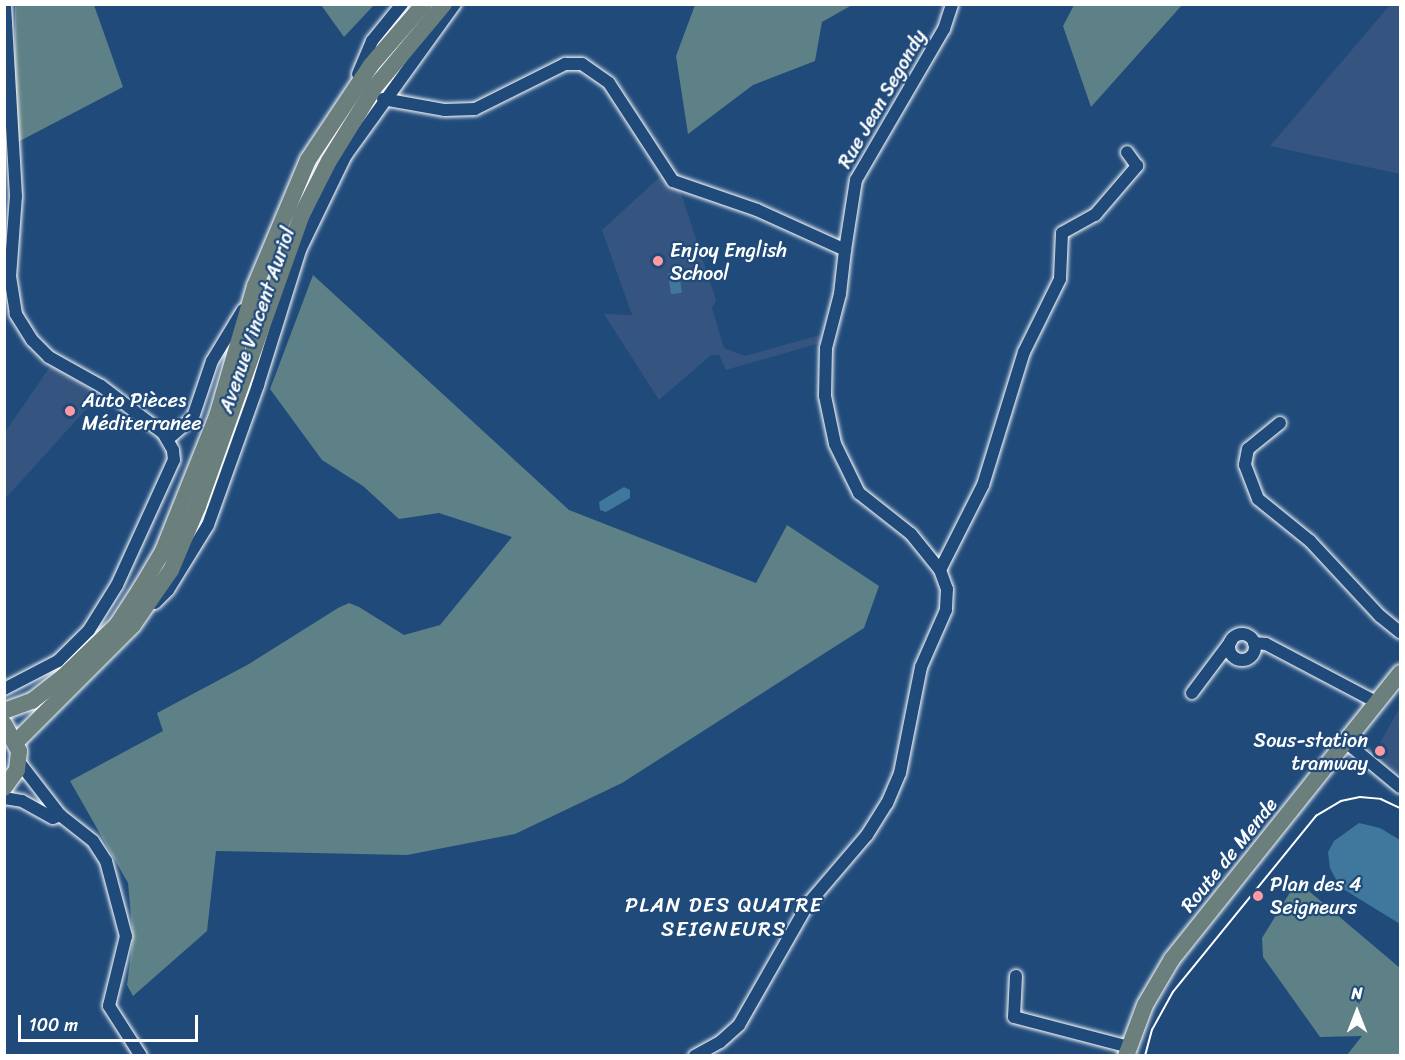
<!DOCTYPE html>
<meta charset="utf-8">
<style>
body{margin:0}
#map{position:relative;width:1405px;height:1060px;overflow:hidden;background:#1f4a7a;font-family:Sriracha,sans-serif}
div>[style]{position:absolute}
.built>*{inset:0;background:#355580}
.green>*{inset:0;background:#5d8186}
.water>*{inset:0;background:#40779d;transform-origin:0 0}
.roads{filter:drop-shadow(0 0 2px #fff) drop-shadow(0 0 2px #fff)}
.minor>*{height:12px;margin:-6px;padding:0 6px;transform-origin:6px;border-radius:6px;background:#1f4a7a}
.minor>.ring{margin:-6px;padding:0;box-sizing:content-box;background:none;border:12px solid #1f4a7a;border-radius:50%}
.major>*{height:16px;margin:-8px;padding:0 8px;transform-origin:8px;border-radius:8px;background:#6b7f7c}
.tram>*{height:1.5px;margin:-0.75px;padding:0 0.75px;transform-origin:0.75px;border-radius:0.75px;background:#fff}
.dots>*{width:16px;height:16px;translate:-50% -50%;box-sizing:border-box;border:3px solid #1f4a7a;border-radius:50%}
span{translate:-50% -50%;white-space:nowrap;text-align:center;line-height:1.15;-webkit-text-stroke:4.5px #1f4a7a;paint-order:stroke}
.street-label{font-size:20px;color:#fff}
.poi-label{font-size:20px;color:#fff}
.left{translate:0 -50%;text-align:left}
.right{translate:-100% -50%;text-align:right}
.neighbourhood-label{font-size:21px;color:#fff;letter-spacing:1.5px}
.frame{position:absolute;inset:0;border:6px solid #fff;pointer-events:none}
.north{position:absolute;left:1327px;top:982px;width:60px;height:60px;-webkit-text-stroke:4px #1f4a7a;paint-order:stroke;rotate:0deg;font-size:16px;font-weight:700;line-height:24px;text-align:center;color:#fff}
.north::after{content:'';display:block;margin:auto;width:21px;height:27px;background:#fff;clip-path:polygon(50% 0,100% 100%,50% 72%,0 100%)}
.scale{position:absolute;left:18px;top:1015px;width:180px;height:27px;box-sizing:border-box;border:3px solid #fff;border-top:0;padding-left:8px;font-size:18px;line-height:21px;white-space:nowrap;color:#fff;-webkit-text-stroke:4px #1f4a7a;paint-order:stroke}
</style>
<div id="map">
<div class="built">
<i style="clip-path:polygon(1390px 5px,1400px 5px,1400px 174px,1270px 146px)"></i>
<i style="clip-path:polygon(662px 175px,681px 193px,716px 300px,712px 308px,724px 348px,745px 356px,820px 335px,820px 343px,726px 370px,719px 355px,711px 355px,659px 400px,604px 314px,632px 315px,602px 230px)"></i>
<i style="clip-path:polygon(52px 364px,99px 395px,5px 499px,5px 432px)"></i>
<i style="clip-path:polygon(1400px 707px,1400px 774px,1375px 752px)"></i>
</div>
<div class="green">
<i style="clip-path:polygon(15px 5px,94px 5px,123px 87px,14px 144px)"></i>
<i style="clip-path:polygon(321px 5px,374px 5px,344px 37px)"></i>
<i style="clip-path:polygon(695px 5px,696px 4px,852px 5px,822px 22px,815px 61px,753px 85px,688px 134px,676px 56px)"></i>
<i style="clip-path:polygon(1074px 5px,1074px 4px,1182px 5px,1091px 107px,1063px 26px)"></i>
<i style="clip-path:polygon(313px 275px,569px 510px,756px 583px,787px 525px,879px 586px,864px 628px,622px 783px,515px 834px,407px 855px,216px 851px,207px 931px,133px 996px,127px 985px,133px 938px,128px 883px,70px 781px,163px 731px,157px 713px,249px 664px,338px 608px,349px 603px,359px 607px,404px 635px,440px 625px,512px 537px,439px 513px,399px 519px,363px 486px,322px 460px,270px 389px)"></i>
<i style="clip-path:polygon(1297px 881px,1400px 968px,1400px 1055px,1347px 1055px,1362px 1036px,1320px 1037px,1263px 957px,1262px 938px)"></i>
</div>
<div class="water">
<i style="left:679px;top:272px;width:21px;height:11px;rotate:82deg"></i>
<i style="clip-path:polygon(624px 487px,630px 490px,630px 498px,606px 512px,600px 510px,599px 502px)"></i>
<i style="clip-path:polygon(1359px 823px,1380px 828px,1400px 840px,1400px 924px,1340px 887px,1330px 868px,1328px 852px,1334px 841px)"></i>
</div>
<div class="roads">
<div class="minor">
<i style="left:358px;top:74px;width:36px;rotate:-67deg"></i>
<i style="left:372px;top:41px;width:48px;rotate:-51deg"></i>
<i style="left:383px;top:99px;width:63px;rotate:10.1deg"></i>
<i style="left:445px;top:110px;width:30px;rotate:-2deg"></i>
<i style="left:475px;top:109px;width:101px;rotate:-26.6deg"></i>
<i style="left:565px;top:64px;width:17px"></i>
<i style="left:582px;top:64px;width:33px;rotate:35deg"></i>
<i style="left:609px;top:83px;width:117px;rotate:56.9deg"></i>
<i style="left:673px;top:181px;width:89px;rotate:19deg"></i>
<i style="left:757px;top:210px;width:97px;rotate:24.4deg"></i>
<i style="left:845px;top:250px;width:44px;rotate:96.5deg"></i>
<i style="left:840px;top:294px;width:56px;rotate:104.5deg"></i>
<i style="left:826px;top:348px;width:48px;rotate:91.2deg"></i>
<i style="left:825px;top:396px;width:49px;rotate:78.2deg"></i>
<i style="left:835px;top:444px;width:55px;rotate:63.9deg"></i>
<i style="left:859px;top:493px;width:66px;rotate:38.3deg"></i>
<i style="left:911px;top:534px;width:46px;rotate:51.1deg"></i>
<i style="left:940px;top:570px;width:20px;rotate:70deg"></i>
<i style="left:947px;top:589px;width:21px;rotate:93deg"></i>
<i style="left:946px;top:610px;width:62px;rotate:113.7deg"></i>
<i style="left:921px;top:667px;width:108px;rotate:101.2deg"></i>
<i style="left:900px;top:773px;width:33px;rotate:113deg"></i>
<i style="left:887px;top:803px;width:38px;rotate:122deg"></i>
<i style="left:867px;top:835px;width:91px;rotate:130.5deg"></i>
<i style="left:808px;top:904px;width:139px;rotate:119.7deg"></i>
<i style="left:739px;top:1025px;width:25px;rotate:138deg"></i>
<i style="left:720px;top:1042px;width:29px;rotate:151deg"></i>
<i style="left:845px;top:250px;width:71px;rotate:-81.1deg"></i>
<i style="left:856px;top:180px;width:175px;rotate:-59.8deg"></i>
<i style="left:944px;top:29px;width:26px;rotate:-72deg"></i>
<i style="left:1280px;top:423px;width:41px;rotate:140.9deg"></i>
<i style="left:1248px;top:449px;width:16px;rotate:101deg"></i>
<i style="left:1245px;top:465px;width:36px;rotate:69deg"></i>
<i style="left:1258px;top:499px;width:67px;rotate:38.9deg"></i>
<i style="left:1310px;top:541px;width:103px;rotate:47deg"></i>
<i style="left:1380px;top:616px;width:26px;rotate:39deg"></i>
<i style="left:168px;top:439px;width:33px;rotate:-41deg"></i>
<i style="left:193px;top:417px;width:59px;rotate:-71.3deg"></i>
<i style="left:212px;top:361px;width:60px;rotate:-58.7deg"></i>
<i style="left:940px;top:570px;width:95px;rotate:-63.2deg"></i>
<i style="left:983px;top:485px;width:139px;rotate:-72.9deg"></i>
<i style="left:1024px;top:352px;width:81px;rotate:-63.7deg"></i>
<i style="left:1060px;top:279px;width:46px;rotate:-87.5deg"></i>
<i style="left:1062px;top:233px;width:38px;rotate:-29deg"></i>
<i style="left:1095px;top:215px;width:65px;rotate:-49.4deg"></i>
<i style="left:1137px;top:166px;width:17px;rotate:-126deg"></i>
<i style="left:155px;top:603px;width:18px;rotate:-45deg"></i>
<i style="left:168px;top:590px;width:76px;rotate:-58.4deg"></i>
<i style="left:208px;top:525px;width:149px;rotate:-70.3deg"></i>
<i style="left:258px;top:385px;width:141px;rotate:-72.7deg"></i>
<i style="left:300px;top:250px;width:106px;rotate:-64.2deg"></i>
<i style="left:346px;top:155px;width:186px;rotate:-54.2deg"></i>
<i class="ring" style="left:1229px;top:634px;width:14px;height:14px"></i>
<i style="left:1254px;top:643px;width:12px;rotate:5deg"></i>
<i style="left:1266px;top:644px;width:127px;rotate:27.8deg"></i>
<i style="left:4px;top:689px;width:61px;rotate:-27.4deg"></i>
<i style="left:58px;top:661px;width:44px;rotate:-45deg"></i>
<i style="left:89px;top:630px;width:53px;rotate:-58.1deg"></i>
<i style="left:117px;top:585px;width:137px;rotate:-65.5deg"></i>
<i style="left:174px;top:460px;width:10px;rotate:-96deg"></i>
<i style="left:173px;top:450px;width:20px;rotate:-120deg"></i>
<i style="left:163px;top:433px;width:78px;rotate:-142.8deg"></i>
<i style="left:101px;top:386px;width:60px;rotate:-150.9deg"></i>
<i style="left:49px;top:357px;width:24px;rotate:-135deg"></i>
<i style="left:32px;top:340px;width:31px;rotate:-122deg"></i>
<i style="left:16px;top:314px;width:37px;rotate:-99deg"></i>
<i style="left:10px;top:277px;width:81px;rotate:-85.8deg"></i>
<i style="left:16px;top:196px;width:192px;rotate:-93.3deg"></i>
<i style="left:1192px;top:693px;width:65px;rotate:-53.1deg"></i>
<i style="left:1347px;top:743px;width:69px;rotate:39.7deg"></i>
<i style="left:19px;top:762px;width:67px;rotate:52.3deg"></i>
<i style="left:60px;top:815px;width:42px;rotate:38.2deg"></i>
<i style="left:93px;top:841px;width:24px;rotate:57deg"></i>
<i style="left:106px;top:861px;width:78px;rotate:75.1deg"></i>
<i style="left:126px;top:936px;width:72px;rotate:103.7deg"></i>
<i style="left:109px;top:1006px;width:59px;rotate:57.4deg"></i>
<i style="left:4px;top:798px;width:18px;rotate:9deg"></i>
<i style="left:22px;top:801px;width:35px;rotate:29deg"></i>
<i style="left:53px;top:818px;width:8px;rotate:-23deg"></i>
<i style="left:1016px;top:976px;width:41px;rotate:92.8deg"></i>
<i style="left:1014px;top:1017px;width:119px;rotate:14.6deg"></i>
</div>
<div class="major">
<i style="left:4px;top:711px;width:30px;rotate:-20deg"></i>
<i style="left:32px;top:701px;width:39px;rotate:-38deg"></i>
<i style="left:63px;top:677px;width:75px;rotate:-43.9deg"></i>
<i style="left:117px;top:625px;width:44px;rotate:-57deg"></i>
<i style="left:141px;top:588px;width:43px;rotate:-59.3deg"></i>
<i style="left:163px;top:551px;width:145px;rotate:-68.2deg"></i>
<i style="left:217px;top:416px;width:135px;rotate:-73.7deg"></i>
<i style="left:255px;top:286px;width:137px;rotate:-67.2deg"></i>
<i style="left:308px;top:160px;width:114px;rotate:-56.4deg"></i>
<i style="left:371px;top:65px;width:81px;rotate:-49deg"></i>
<i style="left:4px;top:724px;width:31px;rotate:61deg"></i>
<i style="left:19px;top:751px;width:19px;rotate:96deg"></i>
<i style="left:17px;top:770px;width:22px;rotate:126deg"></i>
<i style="left:17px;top:741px;width:164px;rotate:-45deg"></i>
<i style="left:133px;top:625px;width:67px;rotate:-55.4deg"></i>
<i style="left:171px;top:570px;width:69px;rotate:-67.1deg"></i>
<i style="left:198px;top:506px;width:310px;rotate:-70.4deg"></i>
<i style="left:302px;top:214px;width:59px;rotate:-63deg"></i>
<i style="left:329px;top:161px;width:86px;rotate:-58.3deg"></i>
<i style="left:374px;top:88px;width:109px;rotate:-50.2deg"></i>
<i style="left:1126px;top:1056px;width:54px;rotate:-69.6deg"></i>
<i style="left:1145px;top:1005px;width:53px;rotate:-59.6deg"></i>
<i style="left:1172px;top:959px;width:366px;rotate:-51.4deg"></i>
</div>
</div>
<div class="tram">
<i style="left:1145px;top:1056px;width:27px;rotate:-75deg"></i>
<i style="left:1152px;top:1030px;width:43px;rotate:-61.1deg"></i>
<i style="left:1173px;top:992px;width:227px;rotate:-50.9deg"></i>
<i style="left:1316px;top:816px;width:29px;rotate:-31deg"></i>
<i style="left:1341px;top:801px;width:19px;rotate:-12deg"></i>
<i style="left:1360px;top:797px;width:21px;rotate:5deg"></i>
<i style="left:1381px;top:799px;width:21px;rotate:25deg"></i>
</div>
<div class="dots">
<i style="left:658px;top:261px;background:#ff9aa2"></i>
<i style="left:70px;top:411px;background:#ff9aa2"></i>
<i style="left:1380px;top:751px;background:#ff9aa2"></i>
<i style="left:1258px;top:896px;background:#ff9aa2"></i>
</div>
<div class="street-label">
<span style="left:882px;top:99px;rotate:-60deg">Rue Jean Segondy</span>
<span style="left:257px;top:320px;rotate:-71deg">Avenue Vincent Auriol</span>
<span style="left:1229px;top:855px;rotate:-51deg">Route de Mende</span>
</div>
<div class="poi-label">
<span class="left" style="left:670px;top:262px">Enjoy English<br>School</span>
<span class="left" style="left:82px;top:412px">Auto Pièces<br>Méditerranée</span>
<span class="right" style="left:1368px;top:752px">Sous-station<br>tramway</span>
<span class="left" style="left:1270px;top:896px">Plan des 4<br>Seigneurs</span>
</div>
<div class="neighbourhood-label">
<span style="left:724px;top:917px">PLAN DES QUATRE<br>SEIGNEURS</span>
</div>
<div class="frame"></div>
<div class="north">N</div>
<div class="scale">100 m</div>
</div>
